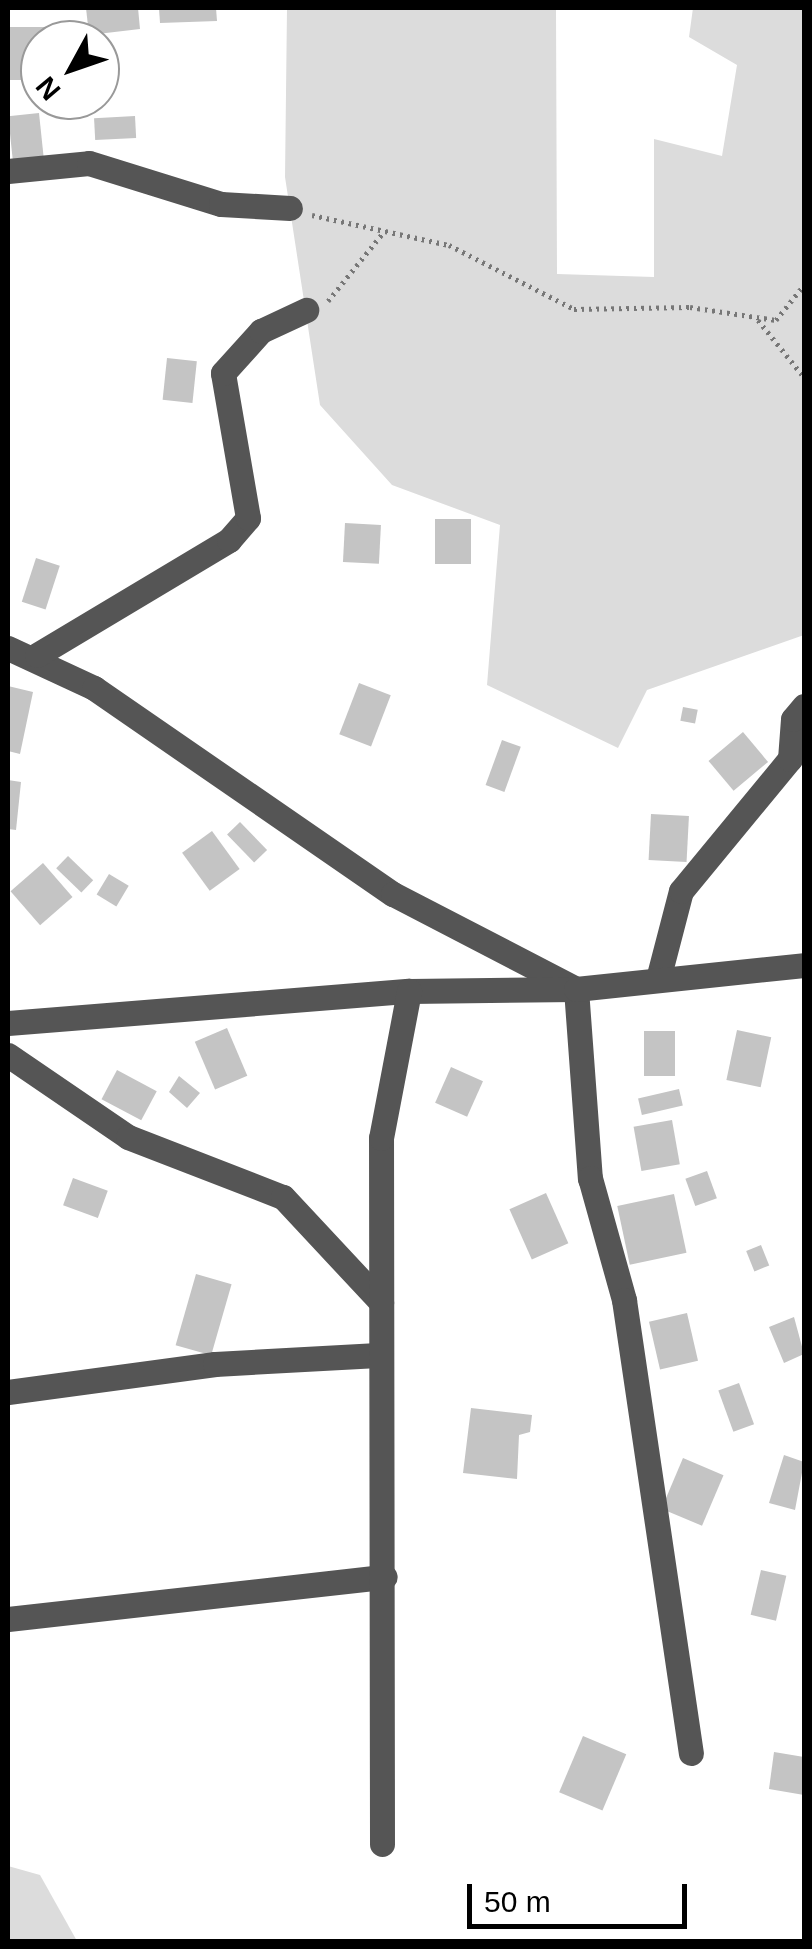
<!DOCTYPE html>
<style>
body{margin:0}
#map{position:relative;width:812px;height:1949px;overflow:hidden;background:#fff;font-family:Arial,sans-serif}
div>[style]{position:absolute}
.green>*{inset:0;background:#dcdcdc}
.building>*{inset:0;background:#c4c4c4;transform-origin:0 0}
.path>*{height:5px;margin-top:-2.5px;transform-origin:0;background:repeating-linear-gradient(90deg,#777 0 2.5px,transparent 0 7.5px)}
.minor>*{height:25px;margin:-12.5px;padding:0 12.5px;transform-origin:12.5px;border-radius:12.5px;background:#555}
span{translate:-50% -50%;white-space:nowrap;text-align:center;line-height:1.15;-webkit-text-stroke:8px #fff;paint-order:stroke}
.frame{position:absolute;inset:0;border:10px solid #000;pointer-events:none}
.north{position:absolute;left:20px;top:20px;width:100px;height:100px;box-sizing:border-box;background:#fff;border:2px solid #999;border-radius:50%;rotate:230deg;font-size:28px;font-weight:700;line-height:40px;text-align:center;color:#000}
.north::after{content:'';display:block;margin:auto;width:35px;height:45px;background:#000;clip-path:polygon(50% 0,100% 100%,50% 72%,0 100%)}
.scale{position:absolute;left:467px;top:1884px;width:220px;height:45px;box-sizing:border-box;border:5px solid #000;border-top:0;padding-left:12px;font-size:30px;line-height:35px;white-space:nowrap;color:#000;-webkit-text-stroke:8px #fff;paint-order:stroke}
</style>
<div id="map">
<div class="green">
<i style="clip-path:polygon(287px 8px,556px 8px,557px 274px,654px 277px,654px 139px,722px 156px,737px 65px,689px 37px,693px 8px,804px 8px,804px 635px,647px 690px,618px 748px,487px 685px,500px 525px,392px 485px,320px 405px,285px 177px)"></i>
<i style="clip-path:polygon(8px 1866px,40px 1875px,77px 1941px,8px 1941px)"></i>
</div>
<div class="building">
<i style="clip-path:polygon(86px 8px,138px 8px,140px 29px,89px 35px)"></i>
<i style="clip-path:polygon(159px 8px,216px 8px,217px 21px,160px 23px)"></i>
<i style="left:8px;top:27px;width:37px;height:53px"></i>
<i style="left:39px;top:113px;width:45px;height:31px;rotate:84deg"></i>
<i style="left:135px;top:116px;width:22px;height:41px;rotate:87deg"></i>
<i style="left:167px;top:358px;width:30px;height:42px;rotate:6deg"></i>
<i style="left:435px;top:519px;width:36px;height:45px"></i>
<i style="left:345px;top:523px;width:36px;height:39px;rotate:3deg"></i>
<i style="left:36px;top:558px;width:25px;height:46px;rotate:18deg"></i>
<i style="left:359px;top:683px;width:34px;height:55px;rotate:21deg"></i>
<i style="clip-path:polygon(8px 686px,33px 692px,20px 754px,8px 751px)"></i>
<i style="left:683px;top:707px;width:15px;height:14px;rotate:11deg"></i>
<i style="left:743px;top:732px;width:39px;height:45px;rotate:50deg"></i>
<i style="left:502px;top:740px;width:20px;height:48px;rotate:20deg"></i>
<i style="clip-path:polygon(8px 780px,21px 782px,16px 830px,8px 829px)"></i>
<i style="left:651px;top:814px;width:38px;height:46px;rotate:3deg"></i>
<i style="left:240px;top:822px;width:39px;height:18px;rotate:46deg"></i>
<i style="left:212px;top:831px;width:47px;height:37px;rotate:54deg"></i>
<i style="left:68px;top:856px;width:35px;height:17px;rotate:44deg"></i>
<i style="left:43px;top:863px;width:45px;height:43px;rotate:49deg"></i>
<i style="left:109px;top:874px;width:23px;height:24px;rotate:31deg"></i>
<i style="left:227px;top:1028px;width:52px;height:35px;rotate:67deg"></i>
<i style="left:737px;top:1030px;width:35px;height:51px;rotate:12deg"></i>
<i style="left:644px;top:1031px;width:31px;height:45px"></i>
<i style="left:451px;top:1067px;width:35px;height:39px;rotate:24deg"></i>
<i style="left:117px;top:1070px;width:45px;height:33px;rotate:28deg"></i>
<i style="clip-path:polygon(179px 1076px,200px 1093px,187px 1108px,169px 1092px)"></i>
<i style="left:679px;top:1089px;width:17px;height:42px;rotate:77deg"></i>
<i style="left:672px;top:1120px;width:45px;height:39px;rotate:80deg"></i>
<i style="left:707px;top:1171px;width:29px;height:23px;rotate:70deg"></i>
<i style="left:73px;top:1178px;width:37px;height:29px;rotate:20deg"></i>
<i style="left:546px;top:1193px;width:55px;height:40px;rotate:66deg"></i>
<i style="left:674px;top:1194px;width:60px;height:58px;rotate:78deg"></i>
<i style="left:761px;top:1245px;width:22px;height:16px;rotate:68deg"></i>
<i style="left:196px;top:1274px;width:37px;height:74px;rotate:16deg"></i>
<i style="left:687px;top:1313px;width:49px;height:39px;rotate:77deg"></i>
<i style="clip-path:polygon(794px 1317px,804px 1354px,784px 1363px,769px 1327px)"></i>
<i style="left:739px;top:1383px;width:44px;height:22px;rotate:70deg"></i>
<i style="clip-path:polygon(471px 1408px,532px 1415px,530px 1432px,519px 1435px,517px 1479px,463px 1473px)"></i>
<i style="clip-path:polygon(784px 1455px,804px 1462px,795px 1510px,769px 1503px)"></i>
<i style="left:683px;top:1458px;width:44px;height:55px;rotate:23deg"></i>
<i style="left:761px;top:1570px;width:26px;height:46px;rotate:13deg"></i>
<i style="left:583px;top:1736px;width:47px;height:61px;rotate:23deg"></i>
<i style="clip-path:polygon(774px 1752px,804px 1757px,804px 1795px,769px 1789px)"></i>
</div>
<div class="path">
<i style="left:312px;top:215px;width:140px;rotate:12.4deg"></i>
<i style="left:449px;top:245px;width:140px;rotate:27.1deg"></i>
<i style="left:574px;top:309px;width:116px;rotate:-1deg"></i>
<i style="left:690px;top:307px;width:87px;rotate:8.6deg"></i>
<i style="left:776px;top:320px;width:45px;rotate:-51.3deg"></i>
<i style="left:328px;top:301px;width:86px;rotate:-51.1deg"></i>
<i style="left:758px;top:320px;width:73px;rotate:51.1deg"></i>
</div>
<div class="minor">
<i style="left:8px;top:171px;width:81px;rotate:-5.6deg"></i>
<i style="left:89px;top:163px;width:138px;rotate:17.3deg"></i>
<i style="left:221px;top:204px;width:69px;rotate:3.3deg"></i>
<i style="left:8px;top:648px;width:95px;rotate:24.9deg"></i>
<i style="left:94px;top:688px;width:363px;rotate:34.6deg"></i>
<i style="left:393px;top:894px;width:206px;rotate:27.4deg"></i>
<i style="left:576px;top:989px;width:190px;rotate:85.8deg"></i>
<i style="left:590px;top:1178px;width:127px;rotate:74.4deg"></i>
<i style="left:624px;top:1300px;width:458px;rotate:81.6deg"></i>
<i style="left:37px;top:655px;width:224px;rotate:-30.9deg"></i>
<i style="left:229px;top:540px;width:29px;rotate:-49deg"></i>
<i style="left:248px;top:518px;width:147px;rotate:-99.8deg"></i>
<i style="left:223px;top:373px;width:57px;rotate:-47.9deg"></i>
<i style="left:261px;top:331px;width:50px;rotate:-25deg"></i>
<i style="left:658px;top:979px;width:91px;rotate:-75.4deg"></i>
<i style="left:681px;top:891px;width:171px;rotate:-50.5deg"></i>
<i style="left:790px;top:759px;width:40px;rotate:-85.7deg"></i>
<i style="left:793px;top:719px;width:17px;rotate:-50deg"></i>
<i style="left:8px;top:1023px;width:402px;rotate:-4.6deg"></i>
<i style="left:409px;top:991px;width:167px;rotate:-0.7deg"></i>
<i style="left:576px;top:989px;width:229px;rotate:-6deg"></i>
<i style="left:8px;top:1055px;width:145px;rotate:34.3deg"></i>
<i style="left:128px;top:1137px;width:166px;rotate:21.2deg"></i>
<i style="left:283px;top:1197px;width:144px;rotate:47deg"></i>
<i style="left:8px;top:1392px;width:209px;rotate:-7.7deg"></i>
<i style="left:215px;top:1364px;width:163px;rotate:-3.2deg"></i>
<i style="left:8px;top:1619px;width:379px;rotate:-6.4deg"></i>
<i style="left:382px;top:1844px;width:706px;rotate:-90.08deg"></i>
<i style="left:381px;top:1138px;width:150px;rotate:-79.2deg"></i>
</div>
<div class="frame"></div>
<div class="north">N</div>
<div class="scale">50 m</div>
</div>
